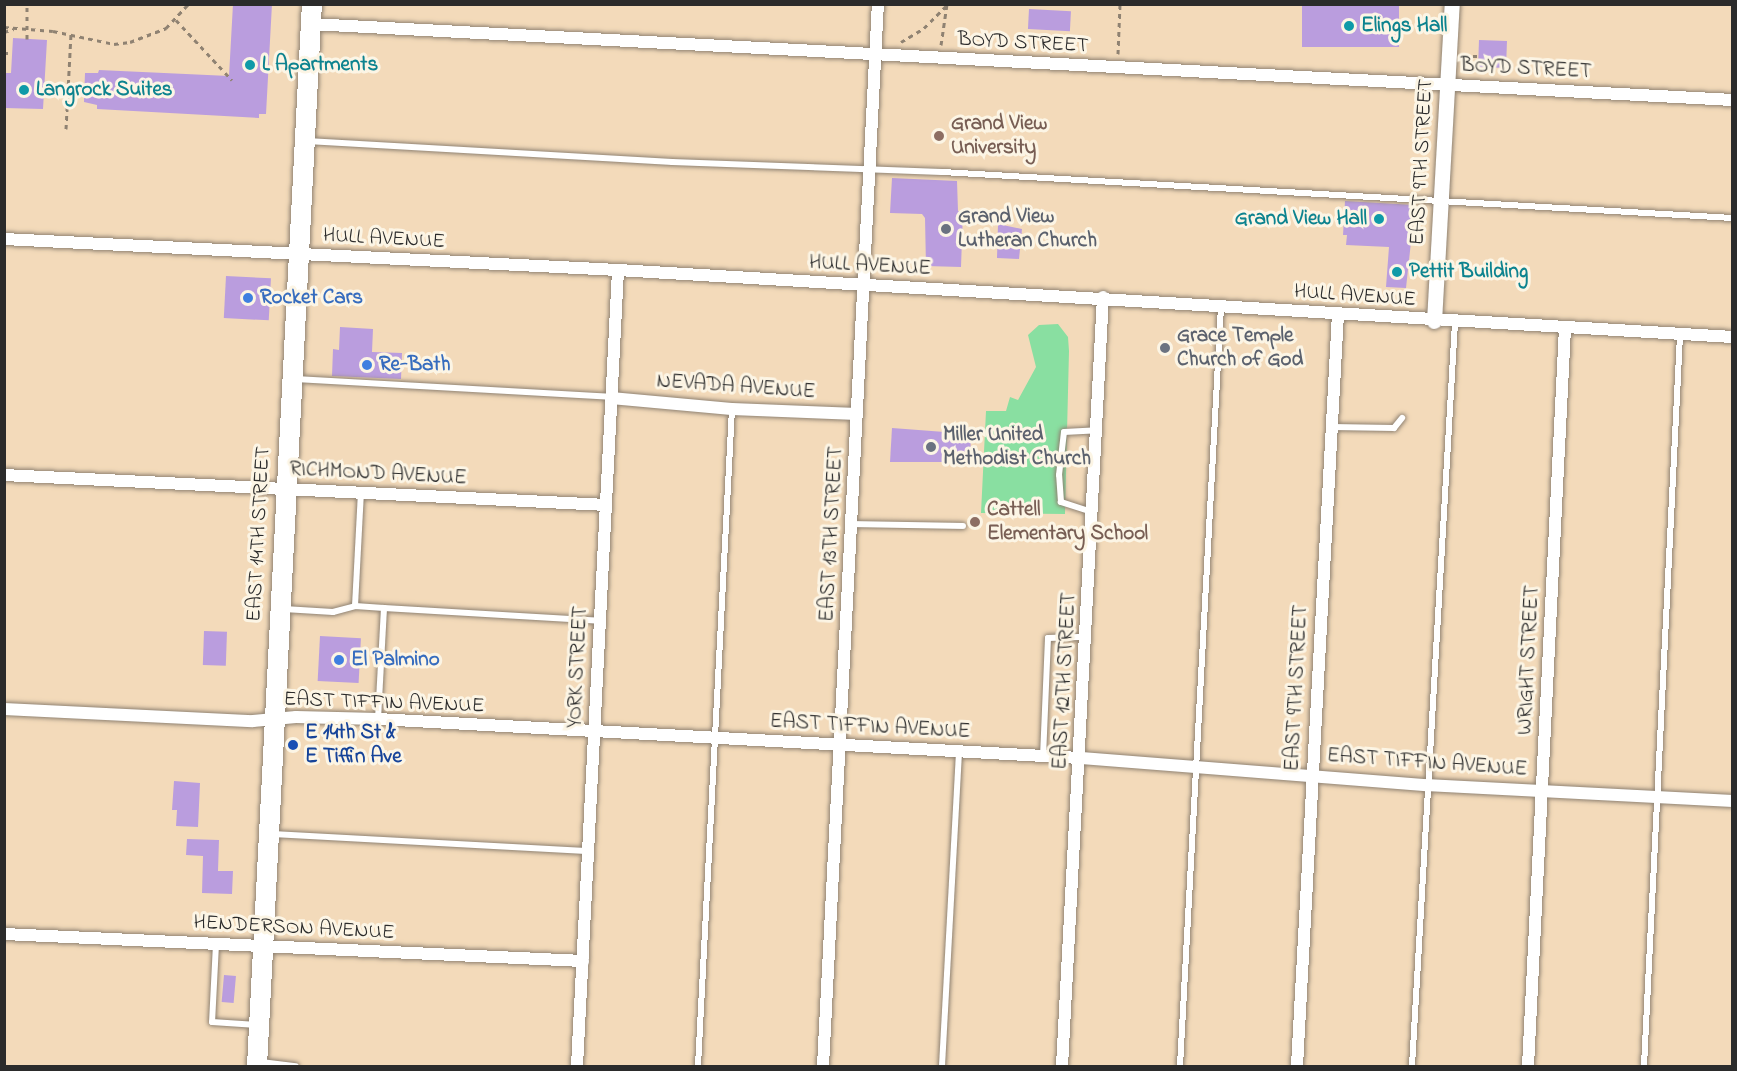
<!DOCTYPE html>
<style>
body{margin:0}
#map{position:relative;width:1737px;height:1071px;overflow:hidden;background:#f3daba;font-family:"Indie Flower",sans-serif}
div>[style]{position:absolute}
.green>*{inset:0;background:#89dfa1}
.building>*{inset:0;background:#ba9dde;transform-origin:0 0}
.path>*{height:3px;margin-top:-1.5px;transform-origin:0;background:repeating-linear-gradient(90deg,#8f8272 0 4.5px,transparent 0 9px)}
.roads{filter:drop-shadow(0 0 2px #8f8272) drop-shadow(0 0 2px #8f8272)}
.service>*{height:6px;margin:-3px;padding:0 3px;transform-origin:3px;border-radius:3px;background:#fff}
.minor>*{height:12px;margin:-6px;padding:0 6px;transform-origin:6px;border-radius:6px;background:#fff}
.tertiary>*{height:15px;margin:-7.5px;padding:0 7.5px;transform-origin:7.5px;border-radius:7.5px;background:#fff}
.primary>*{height:20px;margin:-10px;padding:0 10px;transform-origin:10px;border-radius:10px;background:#fff}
.dots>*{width:16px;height:16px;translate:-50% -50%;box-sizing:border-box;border:3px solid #fcf5e5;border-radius:50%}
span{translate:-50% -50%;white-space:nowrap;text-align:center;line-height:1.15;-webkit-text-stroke:6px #fcf5e5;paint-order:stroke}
.culture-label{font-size:21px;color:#0d838f;font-weight:700}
.left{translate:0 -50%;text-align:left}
.right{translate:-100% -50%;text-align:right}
.street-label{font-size:21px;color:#2b2b2b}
.education-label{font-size:21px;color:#785e54;font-weight:700}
.worship-label{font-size:21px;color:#5b616d;font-weight:700}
.shop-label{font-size:21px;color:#366cbe;font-weight:700}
.transit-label{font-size:21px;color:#164399;font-weight:700}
.frame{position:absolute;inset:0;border:6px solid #2b2b2b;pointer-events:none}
</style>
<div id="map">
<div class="green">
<i style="clip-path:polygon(1058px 324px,1068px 337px,1069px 351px,1065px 514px,981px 513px,986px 411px,1006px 411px,1010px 397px,1018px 400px,1036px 367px,1028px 335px,1039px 325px)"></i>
</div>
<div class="building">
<i style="clip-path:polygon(233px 4px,272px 4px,266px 114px,259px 114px,259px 118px,97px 109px,97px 105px,84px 102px,85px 73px,98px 73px,99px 70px,229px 76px)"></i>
<i style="left:1302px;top:4px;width:97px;height:43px"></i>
<i style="left:1029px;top:9px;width:42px;height:20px;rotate:3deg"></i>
<i style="clip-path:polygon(13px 38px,47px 40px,43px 109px,4px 108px,4px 73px,11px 73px)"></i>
<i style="left:1479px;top:40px;width:28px;height:27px;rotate:2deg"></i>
<i style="clip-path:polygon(892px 178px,957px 181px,958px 211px,963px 212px,961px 267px,926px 266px,925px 218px,922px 214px,890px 213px)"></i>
<i style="clip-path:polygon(1345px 201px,1415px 205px,1406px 288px,1386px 287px,1389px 247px,1346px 245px,1347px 235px,1343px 235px)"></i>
<i style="clip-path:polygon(998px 224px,1022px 229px,1019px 259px,997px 258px)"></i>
<i style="left:226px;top:276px;width:45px;height:42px;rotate:3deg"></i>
<i style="clip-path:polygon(340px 327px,373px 329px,372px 352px,402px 353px,401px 379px,332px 376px,333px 349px,339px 350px)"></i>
<i style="clip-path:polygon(892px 428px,971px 434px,970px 462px,890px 462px)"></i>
<i style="left:204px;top:631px;width:23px;height:34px;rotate:2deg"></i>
<i style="left:320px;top:636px;width:41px;height:45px;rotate:3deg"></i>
<i style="clip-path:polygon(174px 781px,200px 783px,198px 827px,176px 826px,177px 810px,172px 810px)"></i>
<i style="clip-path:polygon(187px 839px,219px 840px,218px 871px,233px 871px,232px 894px,202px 893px,203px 856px,186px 855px)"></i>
<i style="left:224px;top:975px;width:12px;height:27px;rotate:5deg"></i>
</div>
<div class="path">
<i style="left:176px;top:20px;width:82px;rotate:47deg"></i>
<i style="left:4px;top:27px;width:49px;rotate:4.7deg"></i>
<i style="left:53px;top:31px;width:62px;rotate:12deg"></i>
<i style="left:114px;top:44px;width:16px;rotate:-7deg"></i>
<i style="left:130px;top:42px;width:39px;rotate:-21deg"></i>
<i style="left:166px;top:28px;width:33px;rotate:-47deg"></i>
<i style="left:4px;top:32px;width:10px;rotate:-17deg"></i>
<i style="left:27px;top:39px;width:35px;rotate:-90deg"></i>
<i style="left:901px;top:42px;width:27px;rotate:-31deg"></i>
<i style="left:924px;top:28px;width:31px;rotate:-45deg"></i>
<i style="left:941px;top:45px;width:41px;rotate:-81.7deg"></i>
<i style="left:4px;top:53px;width:8px"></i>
<i style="left:1118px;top:54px;width:50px;rotate:-87.7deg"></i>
<i style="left:1464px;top:56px;width:13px"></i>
<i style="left:68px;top:86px;width:16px;rotate:4deg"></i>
<i style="left:66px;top:129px;width:95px;rotate:-87deg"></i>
</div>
<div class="roads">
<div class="service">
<i style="left:307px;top:141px;width:366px;rotate:3.3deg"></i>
<i style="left:672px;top:162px;width:270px;rotate:2.1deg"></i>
<i style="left:942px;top:172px;width:791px;rotate:3.33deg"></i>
<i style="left:294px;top:379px;width:318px;rotate:3.2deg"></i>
<i style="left:1332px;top:427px;width:62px;rotate:0.9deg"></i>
<i style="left:1394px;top:428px;width:13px;rotate:-51deg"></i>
<i style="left:1092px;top:512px;width:33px;rotate:-162deg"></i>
<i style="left:1061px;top:502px;width:27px;rotate:-94deg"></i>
<i style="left:1059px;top:475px;width:43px;rotate:-83.4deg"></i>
<i style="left:1064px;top:432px;width:33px;rotate:-3deg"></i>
<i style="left:852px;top:524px;width:111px;rotate:1deg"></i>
<i style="left:355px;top:606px;width:113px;rotate:-87deg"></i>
<i style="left:384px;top:608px;width:216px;rotate:3.4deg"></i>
<i style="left:284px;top:609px;width:49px;rotate:3.5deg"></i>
<i style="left:333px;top:612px;width:23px;rotate:-15deg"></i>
<i style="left:355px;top:606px;width:29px;rotate:4deg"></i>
<i style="left:384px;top:608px;width:111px;rotate:93.1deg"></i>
<i style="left:1043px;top:757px;width:119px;rotate:-87.6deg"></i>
<i style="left:1048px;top:638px;width:38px;rotate:-2deg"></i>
<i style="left:271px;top:834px;width:317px;rotate:3.1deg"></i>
<i style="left:216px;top:944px;width:78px;rotate:92.9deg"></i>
<i style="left:212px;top:1022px;width:45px;rotate:3.8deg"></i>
<i style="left:261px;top:1062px;width:35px;rotate:7deg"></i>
<i style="left:698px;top:1066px;width:658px;rotate:-87.04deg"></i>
<i style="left:942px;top:1066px;width:314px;rotate:-86.9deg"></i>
<i style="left:1180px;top:1066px;width:760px;rotate:-86.91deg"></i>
<i style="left:1412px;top:1066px;width:745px;rotate:-86.69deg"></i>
<i style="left:1644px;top:1066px;width:733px;rotate:-87.18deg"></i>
</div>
<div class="minor">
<i style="left:311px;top:24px;width:1423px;rotate:3.06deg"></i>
<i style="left:4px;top:239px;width:615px;rotate:2.89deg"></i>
<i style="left:618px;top:270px;width:1116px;rotate:3.44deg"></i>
<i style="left:611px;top:398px;width:121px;rotate:5.2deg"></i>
<i style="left:732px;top:409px;width:125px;rotate:2.3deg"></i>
<i style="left:4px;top:475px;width:603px;rotate:2.85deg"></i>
<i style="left:4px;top:709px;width:249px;rotate:2.8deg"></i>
<i style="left:253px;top:721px;width:43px;rotate:-5.3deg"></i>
<i style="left:296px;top:717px;width:82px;rotate:1.4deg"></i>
<i style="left:378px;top:719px;width:704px;rotate:3.18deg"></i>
<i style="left:1081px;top:758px;width:347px;rotate:4.5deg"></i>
<i style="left:1427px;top:785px;width:305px;rotate:3deg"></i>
<i style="left:4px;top:934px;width:580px;rotate:2.67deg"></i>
<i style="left:577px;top:1066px;width:797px;rotate:-87.05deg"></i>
<i style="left:823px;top:1066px;width:1063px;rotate:-87.04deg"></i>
<i style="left:1062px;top:1066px;width:770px;rotate:-86.95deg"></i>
<i style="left:1297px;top:1066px;width:754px;rotate:-86.88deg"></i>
<i style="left:1528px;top:1066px;width:739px;rotate:-87.13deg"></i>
</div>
<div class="tertiary">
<i style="left:1434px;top:321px;width:318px;rotate:-86.8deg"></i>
</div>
<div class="primary">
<i style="left:257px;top:1066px;width:1063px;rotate:-87.04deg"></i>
</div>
</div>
<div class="dots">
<i style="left:1349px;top:26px;background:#0f9aa8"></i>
<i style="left:250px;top:65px;background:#0f9aa8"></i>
<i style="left:24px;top:90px;background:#0f9aa8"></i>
<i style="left:939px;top:136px;background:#8d6e63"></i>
<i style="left:1379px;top:219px;background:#0f9aa8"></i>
<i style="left:946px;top:229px;background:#6b7280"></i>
<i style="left:1397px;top:272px;background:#0f9aa8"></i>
<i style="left:248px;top:298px;background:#3f7fe0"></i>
<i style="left:1165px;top:348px;background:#6b7280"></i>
<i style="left:367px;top:365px;background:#3f7fe0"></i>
<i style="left:931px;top:447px;background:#6b7280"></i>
<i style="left:975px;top:522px;background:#8d6e63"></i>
<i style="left:339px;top:660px;background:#3f7fe0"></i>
<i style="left:293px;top:745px;background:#1a4fb4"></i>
</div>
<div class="culture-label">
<span class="left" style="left:1361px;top:26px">Elings Hall</span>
<span class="left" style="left:262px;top:65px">L Apartments</span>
<span class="left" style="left:36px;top:90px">Langrock Suites</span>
<span class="right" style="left:1367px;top:219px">Grand View Hall</span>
<span class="left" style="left:1409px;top:272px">Pettit Building</span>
</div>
<div class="street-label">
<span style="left:1023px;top:43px;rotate:3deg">BOYD STREET</span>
<span style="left:1526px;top:69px;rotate:3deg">BOYD STREET</span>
<span style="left:1422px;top:162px;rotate:-87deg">EAST 9TH STREET</span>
<span style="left:384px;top:239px;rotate:3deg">HULL AVENUE</span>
<span style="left:870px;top:266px;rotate:3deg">HULL AVENUE</span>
<span style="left:1355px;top:296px;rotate:4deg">HULL AVENUE</span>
<span style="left:736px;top:387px;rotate:4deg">NEVADA AVENUE</span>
<span style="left:378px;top:474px;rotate:3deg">RICHMOND AVENUE</span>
<span style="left:259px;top:534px;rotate:-87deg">EAST 14TH STREET</span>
<span style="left:832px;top:534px;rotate:-87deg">EAST 13TH STREET</span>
<span style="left:1529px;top:660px;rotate:-87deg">WRIGHT STREET</span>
<span style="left:578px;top:667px;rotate:-87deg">YORK STREET</span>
<span style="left:1065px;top:681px;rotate:-87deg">EAST 12TH STREET</span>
<span style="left:1297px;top:688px;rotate:-87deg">EAST 9TH STREET</span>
<span style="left:384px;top:703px;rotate:2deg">EAST TIFFIN AVENUE</span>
<span style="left:870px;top:727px;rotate:3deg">EAST TIFFIN AVENUE</span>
<span style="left:1427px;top:763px;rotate:4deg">EAST TIFFIN AVENUE</span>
<span style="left:294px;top:928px;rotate:3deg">HENDERSON AVENUE</span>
</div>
<div class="education-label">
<span class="left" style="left:951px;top:136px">Grand View<br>University</span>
<span class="left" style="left:987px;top:522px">Cattell<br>Elementary School</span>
</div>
<div class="worship-label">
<span class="left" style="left:958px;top:229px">Grand View<br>Lutheran Church</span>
<span class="left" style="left:1177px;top:348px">Grace Temple<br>Church of God</span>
<span class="left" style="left:943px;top:447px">Miller United<br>Methodist Church</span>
</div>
<div class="shop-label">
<span class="left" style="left:260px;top:298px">Rocket Cars</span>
<span class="left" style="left:379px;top:365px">Re-Bath</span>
<span class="left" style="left:351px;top:660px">El Palmino</span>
</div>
<div class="transit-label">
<span class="left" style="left:305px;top:745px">E 14th St &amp;<br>E Tiffin Ave</span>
</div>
<div class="frame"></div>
</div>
